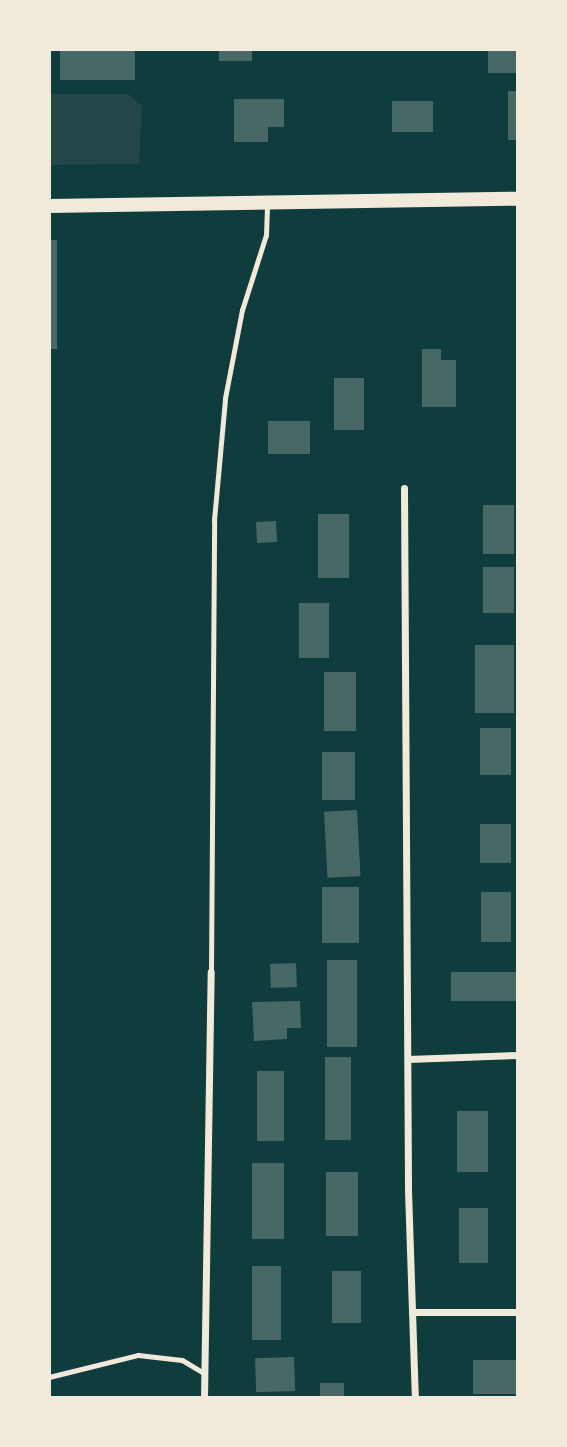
<!DOCTYPE html>
<style>
body{margin:0}
#map{position:relative;width:567px;height:1447px;overflow:hidden;background:#0f3d3e;font-family:"Source Sans 3",sans-serif}
div>[style]{position:absolute}
.green>*{inset:0;background:#244646}
.building>*{inset:0;background:#486865;transform-origin:0 0}
.service>*{height:5px;margin:-2.5px;padding:0 2.5px;transform-origin:2.5px;border-radius:2.5px;background:#f1e9da}
.minor>*{height:7px;margin:-3.5px;padding:0 3.5px;transform-origin:3.5px;border-radius:3.5px;background:#f1e9da}
.secondary>*{height:14px;margin:-7px;padding:0 7px;transform-origin:7px;border-radius:7px;background:#f1e9da}
span{translate:-50% -50%;white-space:nowrap;text-align:center;line-height:1.15;-webkit-text-stroke:5px #f1e9da;paint-order:stroke}
.frame{position:absolute;inset:0;border:51px solid #f1e9da;pointer-events:none}
</style>
<div id="map">
<div class="green">
<i style="clip-path:polygon(49px 94px,128px 94px,142px 106px,139px 164px,49px 165px)"></i>
</div>
<div class="building">
<i style="left:60px;top:49px;width:75px;height:31px"></i>
<i style="left:219px;top:49px;width:33px;height:12px"></i>
<i style="left:488px;top:49px;width:30px;height:24px"></i>
<i style="left:508px;top:91px;width:10px;height:49px"></i>
<i style="clip-path:polygon(234px 99px,284px 99px,284px 127px,268px 127px,268px 142px,234px 142px)"></i>
<i style="left:392px;top:101px;width:41px;height:31px"></i>
<i style="left:49px;top:240px;width:8px;height:109px"></i>
<i style="clip-path:polygon(422px 349px,441px 349px,441px 360px,456px 360px,456px 407px,422px 407px)"></i>
<i style="left:334px;top:378px;width:30px;height:52px"></i>
<i style="left:268px;top:421px;width:42px;height:33px"></i>
<i style="left:483px;top:505px;width:31px;height:49px"></i>
<i style="left:318px;top:514px;width:31px;height:64px"></i>
<i style="left:276px;top:521px;width:21px;height:20px;rotate:87deg"></i>
<i style="left:483px;top:567px;width:31px;height:46px"></i>
<i style="left:299px;top:603px;width:30px;height:55px"></i>
<i style="left:475px;top:645px;width:39px;height:68px"></i>
<i style="left:324px;top:672px;width:32px;height:59px"></i>
<i style="left:480px;top:728px;width:31px;height:47px"></i>
<i style="left:322px;top:752px;width:33px;height:48px"></i>
<i style="left:357px;top:810px;width:66px;height:33px;rotate:87deg"></i>
<i style="left:480px;top:824px;width:31px;height:39px"></i>
<i style="left:322px;top:887px;width:37px;height:56px"></i>
<i style="left:481px;top:892px;width:30px;height:50px"></i>
<i style="left:327px;top:960px;width:30px;height:87px"></i>
<i style="left:296px;top:963px;width:24px;height:26px;rotate:88deg"></i>
<i style="left:451px;top:972px;width:67px;height:29px"></i>
<i style="clip-path:polygon(300px 1001px,301px 1028px,287px 1028px,287px 1039px,254px 1041px,252px 1002px)"></i>
<i style="left:325px;top:1057px;width:26px;height:83px"></i>
<i style="left:284px;top:1071px;width:70px;height:27px;rotate:90deg"></i>
<i style="left:457px;top:1111px;width:31px;height:61px"></i>
<i style="left:252px;top:1163px;width:32px;height:76px"></i>
<i style="left:326px;top:1172px;width:32px;height:64px"></i>
<i style="left:459px;top:1208px;width:29px;height:55px"></i>
<i style="left:252px;top:1266px;width:29px;height:74px"></i>
<i style="left:332px;top:1271px;width:29px;height:52px"></i>
<i style="left:294px;top:1357px;width:34px;height:39px;rotate:88deg"></i>
<i style="left:473px;top:1360px;width:45px;height:34px"></i>
<i style="left:320px;top:1383px;width:24px;height:15px"></i>
</div>
<div class="service">
<i style="left:211px;top:972px;width:452px;rotate:-89.6deg"></i>
<i style="left:214px;top:520px;width:122px;rotate:-84.8deg"></i>
<i style="left:225px;top:398px;width:90px;rotate:-79.1deg"></i>
<i style="left:242px;top:310px;width:79px;rotate:-72.3deg"></i>
<i style="left:266px;top:235px;width:30px;rotate:-88deg"></i>
<i style="left:49px;top:1377px;width:92px;rotate:-13.9deg"></i>
<i style="left:138px;top:1355px;width:44px;rotate:6.5deg"></i>
<i style="left:182px;top:1360px;width:26px;rotate:31deg"></i>
</div>
<div class="minor">
<i style="left:404px;top:488px;width:702px;rotate:89.67deg"></i>
<i style="left:408px;top:1190px;width:208px;rotate:88.1deg"></i>
<i style="left:408px;top:1059px;width:110px;rotate:-2.1deg"></i>
<i style="left:412px;top:1312px;width:106px"></i>
<i style="left:204px;top:1398px;width:426px;rotate:-89.1deg"></i>
</div>
<div class="secondary">
<i style="left:49px;top:206px;width:469px;rotate:-0.9deg"></i>
</div>
<div class="frame"></div>
</div>
